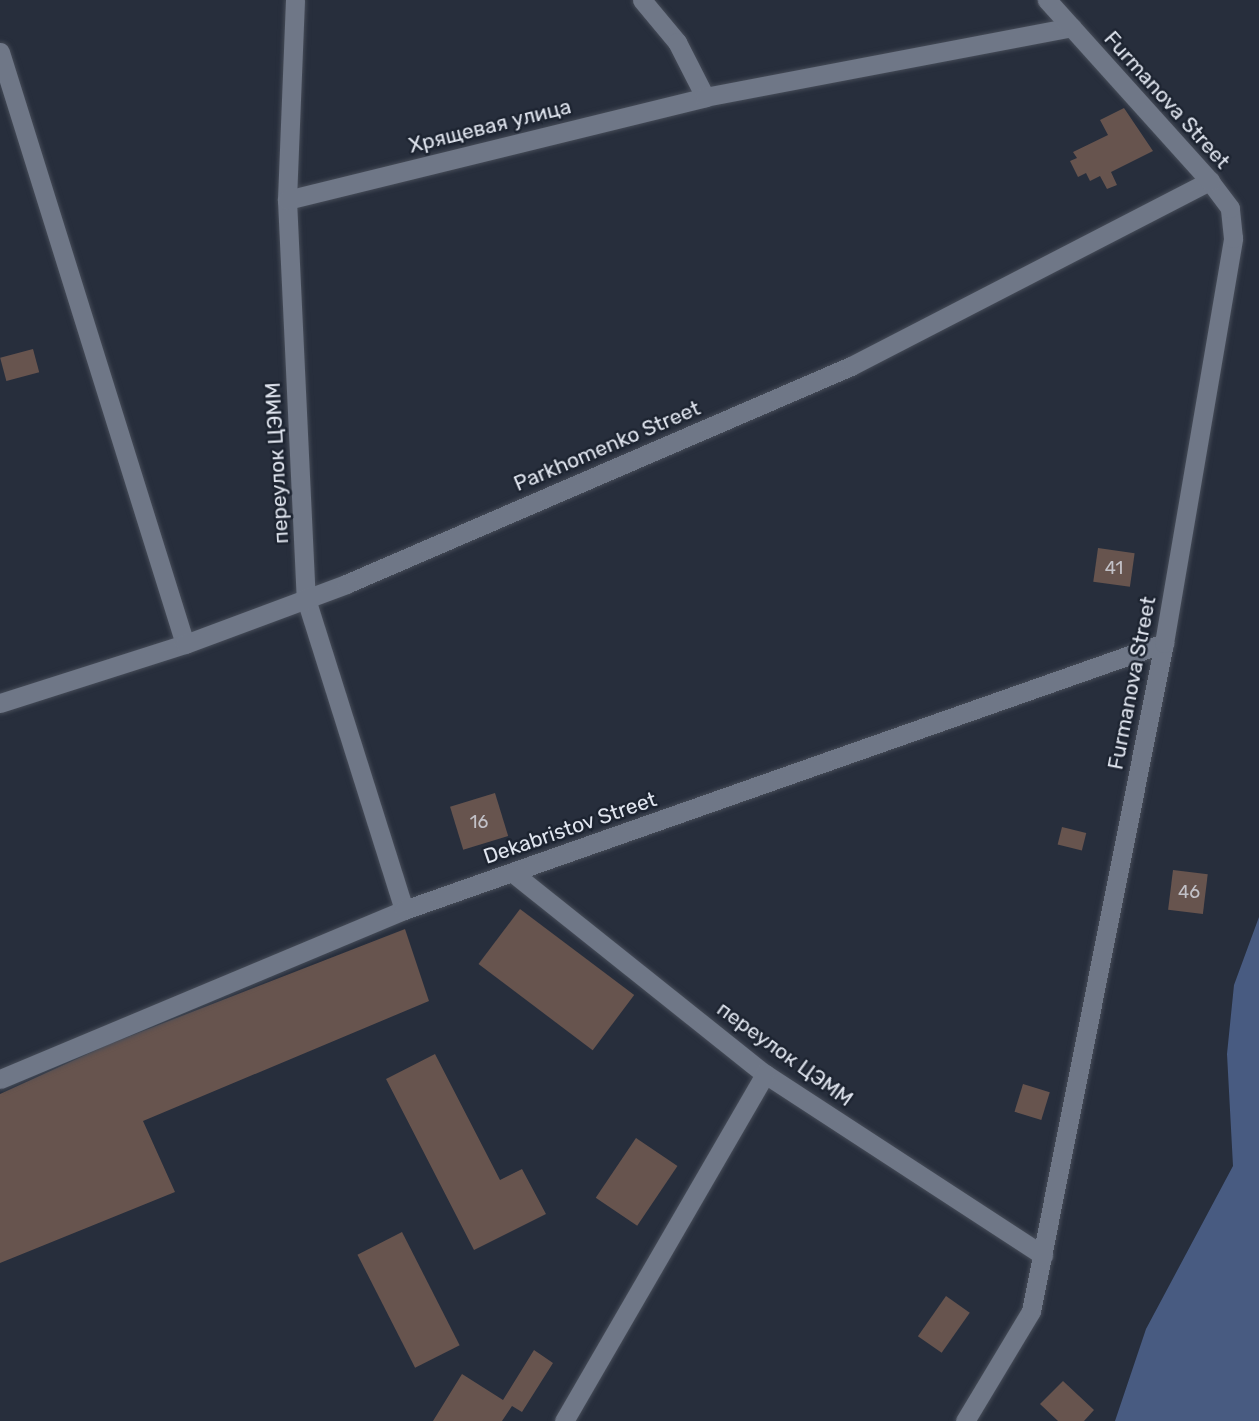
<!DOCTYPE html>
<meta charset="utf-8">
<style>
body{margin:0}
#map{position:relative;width:1259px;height:1421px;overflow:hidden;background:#272e3c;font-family:Rubik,sans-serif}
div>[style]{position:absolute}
.forest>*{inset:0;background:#485b81}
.building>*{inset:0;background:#67544e;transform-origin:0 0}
.roads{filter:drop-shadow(0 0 2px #464c58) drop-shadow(0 0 2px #464c58)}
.minor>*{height:19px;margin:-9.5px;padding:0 9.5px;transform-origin:9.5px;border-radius:9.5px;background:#6f7787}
span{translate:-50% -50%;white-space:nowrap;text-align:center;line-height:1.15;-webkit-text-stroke:5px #1d2431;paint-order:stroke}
.number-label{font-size:18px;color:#c2c1c7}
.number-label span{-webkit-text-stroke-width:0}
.street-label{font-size:21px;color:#e0e5ef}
</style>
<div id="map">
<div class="forest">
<i style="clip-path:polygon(1259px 917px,1259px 1421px,1115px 1421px,1146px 1329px,1233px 1166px,1227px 1054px,1234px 985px)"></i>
</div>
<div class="building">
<i style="clip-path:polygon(1124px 108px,1153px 151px,1111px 172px,1117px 185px,1107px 189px,1100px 176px,1090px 181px,1086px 173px,1078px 177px,1070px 161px,1077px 158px,1073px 152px,1108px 135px,1100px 120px)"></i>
<i style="left:33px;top:349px;width:24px;height:34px;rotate:75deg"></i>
<i style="left:1098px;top:548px;width:37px;height:34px;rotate:8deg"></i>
<i style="left:495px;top:793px;width:45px;height:47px;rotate:73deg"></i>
<i style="left:1062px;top:827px;width:25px;height:18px;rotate:14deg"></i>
<i style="left:1173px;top:870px;width:35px;height:40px;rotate:7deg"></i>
<i style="left:520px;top:909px;width:143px;height:69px;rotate:37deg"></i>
<i style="clip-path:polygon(405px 929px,429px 1001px,143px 1121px,175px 1192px,0 1263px,0 1094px,107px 1045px)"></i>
<i style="clip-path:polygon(435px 1054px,500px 1180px,522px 1169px,546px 1214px,474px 1250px,386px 1079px)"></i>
<i style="left:1023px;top:1084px;width:28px;height:29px;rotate:17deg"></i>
<i style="left:636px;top:1138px;width:50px;height:72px;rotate:34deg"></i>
<i style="left:402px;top:1232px;width:127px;height:50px;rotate:63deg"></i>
<i style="left:946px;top:1296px;width:29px;height:49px;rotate:35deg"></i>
<i style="clip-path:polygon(534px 1350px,553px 1363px,522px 1412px,512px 1406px,502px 1421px,433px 1421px,462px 1374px,503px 1400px)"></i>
<i style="clip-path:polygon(1063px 1381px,1094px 1410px,1084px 1421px,1058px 1421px,1040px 1404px)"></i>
</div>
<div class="roads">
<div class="minor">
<i style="left:295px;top:0;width:200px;rotate:92.3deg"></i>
<i style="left:287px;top:200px;width:399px;rotate:87.3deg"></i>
<i style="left:306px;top:599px;width:326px;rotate:72.5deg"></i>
<i style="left:642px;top:0;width:55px;rotate:50.2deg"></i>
<i style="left:677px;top:42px;width:62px;rotate:63deg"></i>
<i style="left:0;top:52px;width:620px;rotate:72.65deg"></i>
<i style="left:287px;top:200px;width:431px;rotate:-13.8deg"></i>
<i style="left:705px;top:97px;width:373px;rotate:-10.8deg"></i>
<i style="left:0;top:703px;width:194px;rotate:-17.7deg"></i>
<i style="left:185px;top:644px;width:172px;rotate:-20.4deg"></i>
<i style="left:346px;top:584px;width:550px;rotate:-23.35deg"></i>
<i style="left:851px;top:366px;width:404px;rotate:-27.3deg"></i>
<i style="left:513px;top:873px;width:322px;rotate:38.6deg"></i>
<i style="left:765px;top:1074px;width:332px;rotate:33.1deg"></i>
<i style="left:0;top:1079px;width:438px;rotate:-22.7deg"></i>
<i style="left:404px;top:910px;width:806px;rotate:-19.36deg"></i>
<i style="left:564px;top:1421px;width:401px;rotate:-59.9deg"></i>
<i style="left:965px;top:1421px;width:128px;rotate:-59deg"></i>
<i style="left:1031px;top:1311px;width:681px;rotate:-78.74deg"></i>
<i style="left:1164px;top:643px;width:411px;rotate:-80.3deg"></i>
<i style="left:1233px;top:238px;width:30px;rotate:-96deg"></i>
<i style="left:1230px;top:208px;width:34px;rotate:-127deg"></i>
<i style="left:1210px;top:181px;width:244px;rotate:-132deg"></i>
</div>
</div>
<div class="number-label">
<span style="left:1114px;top:568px">41</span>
<span style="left:479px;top:822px">16</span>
<span style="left:1189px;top:892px">46</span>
</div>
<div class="street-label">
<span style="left:1167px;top:100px;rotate:48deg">Furmanova Street</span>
<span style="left:490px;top:126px;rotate:-14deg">Хрящевая улица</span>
<span style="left:607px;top:446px;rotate:-23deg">Parkhomenko Street</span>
<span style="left:277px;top:463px;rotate:-93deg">переулок ЦЭММ</span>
<span style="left:1132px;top:683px;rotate:-79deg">Furmanova Street</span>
<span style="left:570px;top:828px;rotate:-19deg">Dekabristov Street</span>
<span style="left:785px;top:1054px;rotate:36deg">переулок ЦЭММ</span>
</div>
</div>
